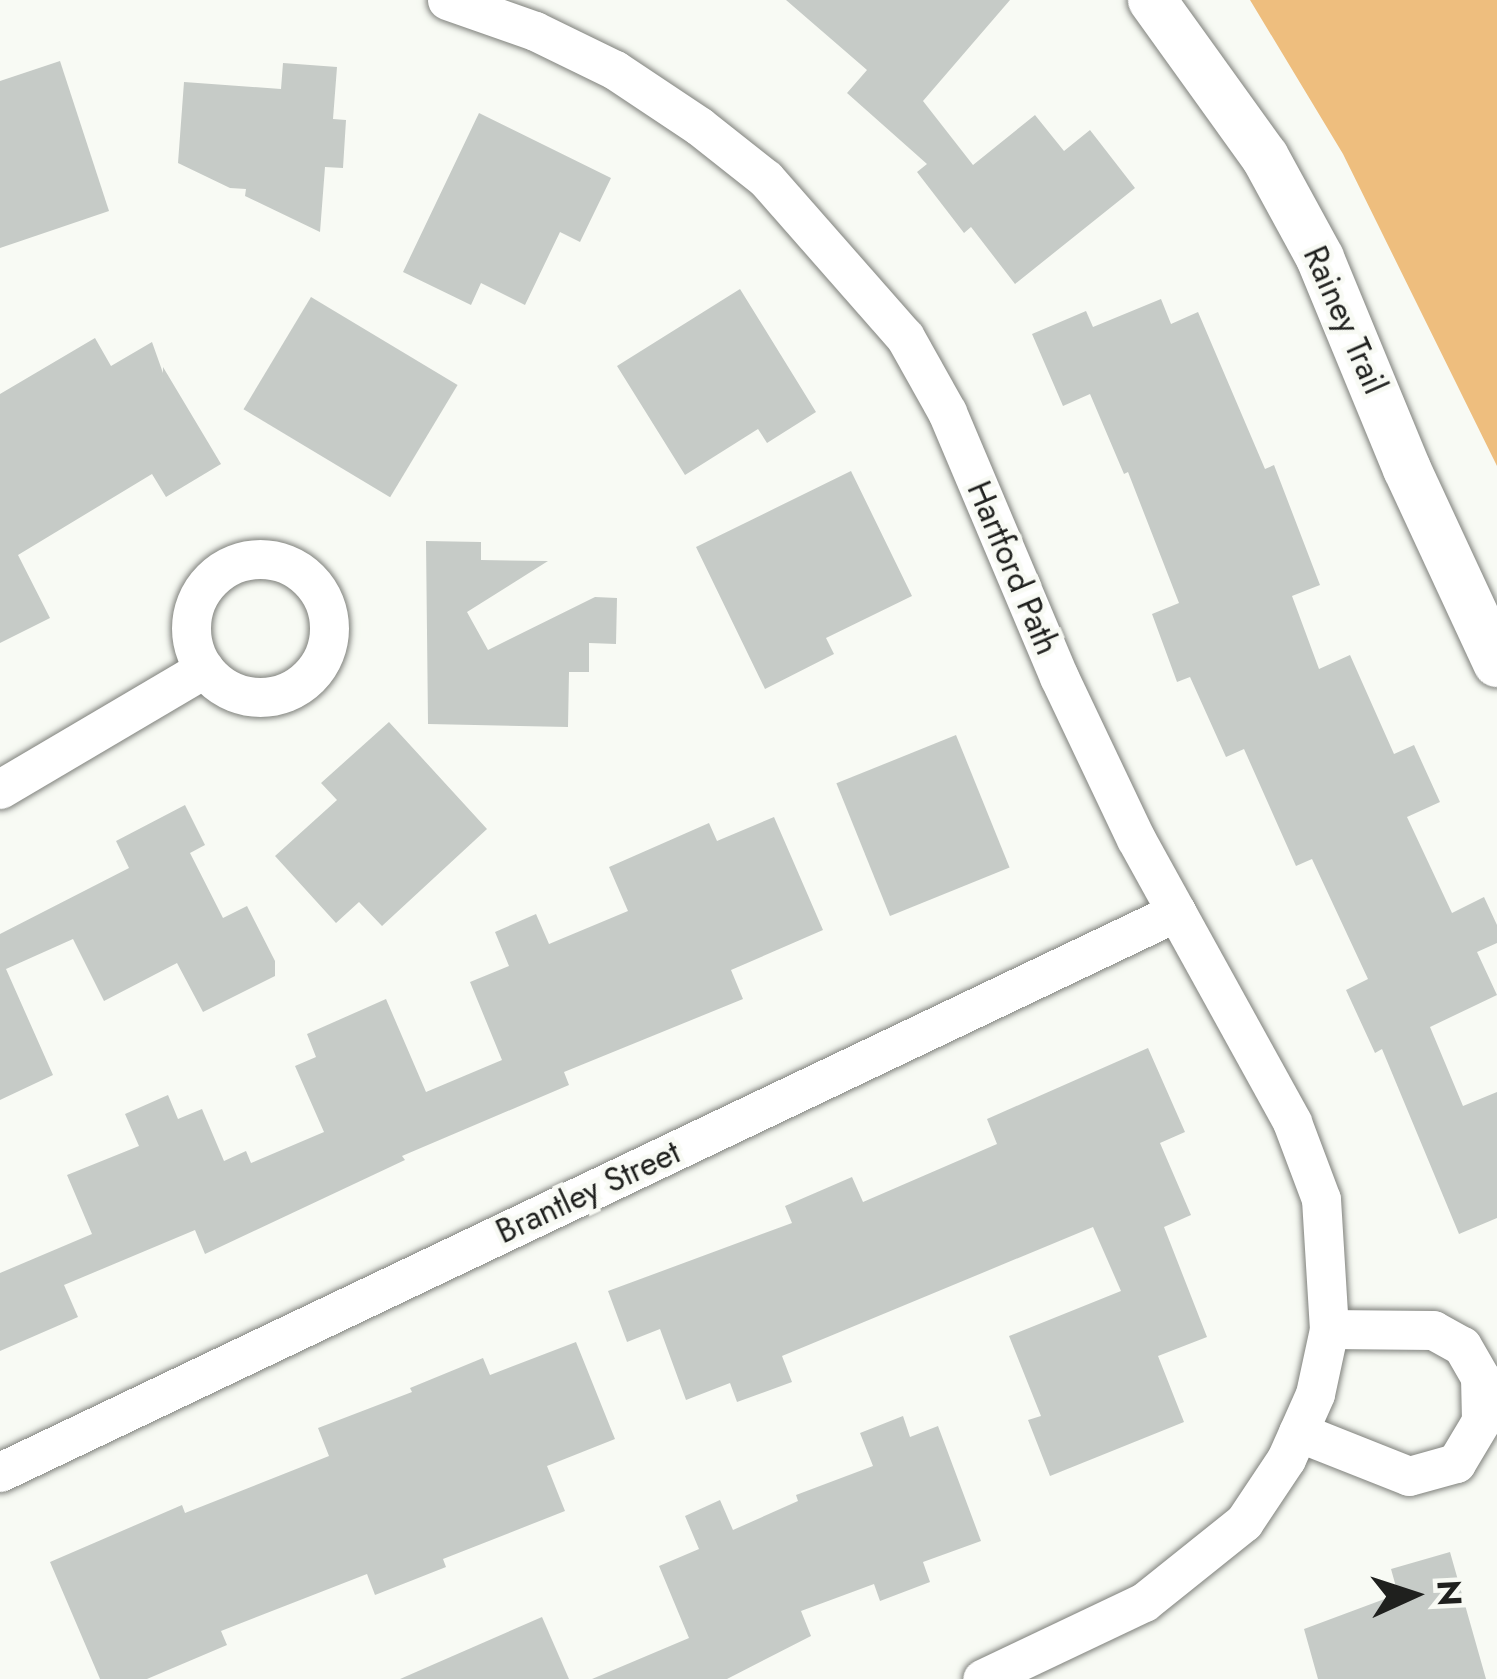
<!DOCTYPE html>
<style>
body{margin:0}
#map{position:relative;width:1497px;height:1679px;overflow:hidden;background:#f8faf4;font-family:Jost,sans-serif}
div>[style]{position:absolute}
.green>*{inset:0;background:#eebe7e}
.building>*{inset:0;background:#c6cbc7;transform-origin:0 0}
.roads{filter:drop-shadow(0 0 3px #7f817c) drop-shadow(0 0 3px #7f817c)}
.minor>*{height:39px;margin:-19.5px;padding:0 19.5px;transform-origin:19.5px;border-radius:19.5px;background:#fff}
.minor>.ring{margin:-19.5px;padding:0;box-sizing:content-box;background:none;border:39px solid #fff;border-radius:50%}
.tertiary>*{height:48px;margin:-24px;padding:0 24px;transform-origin:24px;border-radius:24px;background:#fff}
span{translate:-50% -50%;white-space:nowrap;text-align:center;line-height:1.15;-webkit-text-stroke:9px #f8faf4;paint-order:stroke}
.street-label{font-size:33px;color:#1f201e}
.north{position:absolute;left:1353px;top:1535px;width:120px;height:120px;-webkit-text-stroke:9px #f8faf4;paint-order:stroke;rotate:87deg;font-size:33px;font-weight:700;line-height:48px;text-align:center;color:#1f201e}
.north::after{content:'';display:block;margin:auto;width:42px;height:54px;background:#1f201e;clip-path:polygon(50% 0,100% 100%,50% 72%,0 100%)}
</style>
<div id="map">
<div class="green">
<i style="clip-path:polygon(1250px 0,1497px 0,1497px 466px,1343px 154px)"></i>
</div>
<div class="building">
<i style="clip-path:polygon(786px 0,1010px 0,923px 101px,973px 165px,1035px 115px,1064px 151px,1090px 130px,1135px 188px,1015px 284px,971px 227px,964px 233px,917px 172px,927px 164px,847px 93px,867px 70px)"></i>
<i style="clip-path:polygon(60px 61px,109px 211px,0 248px,0 81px)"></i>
<i style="clip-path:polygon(283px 63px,337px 67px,333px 119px,346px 120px,343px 168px,325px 167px,320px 232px,245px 196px,246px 189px,230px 188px,178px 163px,184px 82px,281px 89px)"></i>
<i style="clip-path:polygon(479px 113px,611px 178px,580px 242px,560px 232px,525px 305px,481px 283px,471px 305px,403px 272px)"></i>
<i style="clip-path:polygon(740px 289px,816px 412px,767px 443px,758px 429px,685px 475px,617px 366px)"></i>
<i style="left:311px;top:297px;width:171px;height:131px;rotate:31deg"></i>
<i style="clip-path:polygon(1161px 299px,1171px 324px,1198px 312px,1265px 469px,1274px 465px,1320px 585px,1292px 596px,1319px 669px,1350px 655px,1394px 754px,1414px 745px,1440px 802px,1407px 817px,1452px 913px,1484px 897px,1497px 925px,1497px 943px,1477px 952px,1497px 995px,1430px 1027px,1463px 1106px,1497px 1092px,1497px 1218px,1459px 1234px,1382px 1049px,1375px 1053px,1346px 990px,1368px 979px,1312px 859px,1296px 866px,1244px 749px,1226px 757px,1190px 677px,1177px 682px,1152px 614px,1179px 603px,1128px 472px,1124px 474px,1090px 394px,1063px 406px,1032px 334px,1086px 311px,1093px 327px)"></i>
<i style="clip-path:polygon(95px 338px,111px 366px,152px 342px,163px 373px,163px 367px,221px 464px,166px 497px,152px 474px,18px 555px,50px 618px,0 643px,0 394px)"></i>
<i style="clip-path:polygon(851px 471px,912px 596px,826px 638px,834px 654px,765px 689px,696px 547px)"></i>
<i style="clip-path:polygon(426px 541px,481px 542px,481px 560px,548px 561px,467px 612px,488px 650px,595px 597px,617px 598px,616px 644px,589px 643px,589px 672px,569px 672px,568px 727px,428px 724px)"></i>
<i style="clip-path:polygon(389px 722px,487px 829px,382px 926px,359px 902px,336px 923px,275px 856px,337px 800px,321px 783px)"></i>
<i style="left:956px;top:735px;width:143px;height:129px;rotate:68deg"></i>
<i style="clip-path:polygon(185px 805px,205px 845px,190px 853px,223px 918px,247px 906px,275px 961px,275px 976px,203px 1012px,177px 963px,104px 1001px,73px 939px,6px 969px,53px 1075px,0 1100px,0 934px,129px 868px,116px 841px)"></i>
<i style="clip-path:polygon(774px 817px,823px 930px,731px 970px,743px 999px,564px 1072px,569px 1085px,402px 1156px,405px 1160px,205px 1254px,195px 1230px,64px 1285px,78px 1317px,0 1351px,0 1273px,92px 1234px,67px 1175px,139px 1146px,125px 1114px,168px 1095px,178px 1119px,202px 1109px,224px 1161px,246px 1151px,251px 1163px,324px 1132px,295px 1066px,316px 1057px,307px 1034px,386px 999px,426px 1092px,502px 1060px,470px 982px,509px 966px,495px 932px,536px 914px,549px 944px,628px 911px,609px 867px,709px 823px,717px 841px)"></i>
<i style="clip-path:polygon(1148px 1048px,1185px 1132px,1160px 1143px,1191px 1215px,1164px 1227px,1207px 1337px,1158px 1356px,1184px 1422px,1050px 1476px,1028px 1420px,1041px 1416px,1009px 1336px,1121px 1291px,1093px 1227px,782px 1356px,792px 1382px,737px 1402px,730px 1383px,686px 1400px,660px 1329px,627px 1342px,608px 1291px,792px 1223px,785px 1206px,852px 1177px,863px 1202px,997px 1144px,987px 1119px)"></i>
<i style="clip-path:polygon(576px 1342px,615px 1439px,547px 1466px,565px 1511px,443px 1559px,446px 1567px,375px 1595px,367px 1574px,221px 1631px,227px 1645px,147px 1679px,100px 1679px,50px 1562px,182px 1505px,185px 1513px,329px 1456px,318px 1428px,412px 1392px,410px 1388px,483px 1358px,490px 1375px)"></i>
<i style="clip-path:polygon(903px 1416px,910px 1437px,938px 1426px,981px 1541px,923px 1562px,930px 1582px,880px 1601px,874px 1584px,801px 1611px,811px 1636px,727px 1679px,592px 1679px,689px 1638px,659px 1566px,699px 1549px,685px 1516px,720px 1500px,733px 1530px,798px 1501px,796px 1495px,873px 1466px,860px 1433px)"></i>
<i style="clip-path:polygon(1450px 1552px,1486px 1679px,1318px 1679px,1304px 1629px,1398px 1594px,1391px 1569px)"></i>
<i style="clip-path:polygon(542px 1617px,569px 1679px,400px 1679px)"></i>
</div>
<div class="roads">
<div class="minor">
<i style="left:447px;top:0;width:93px;rotate:19.4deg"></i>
<i style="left:535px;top:31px;width:89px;rotate:26deg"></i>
<i style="left:615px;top:70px;width:101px;rotate:33.7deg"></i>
<i style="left:699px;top:126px;width:85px;rotate:38.3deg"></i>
<i style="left:766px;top:179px;width:210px;rotate:48.7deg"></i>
<i style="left:905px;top:337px;width:86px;rotate:60.8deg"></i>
<i style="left:947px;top:412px;width:288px;rotate:67.1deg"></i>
<i style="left:1059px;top:677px;width:179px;rotate:64.6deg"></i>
<i style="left:1136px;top:839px;width:323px;rotate:61.1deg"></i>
<i style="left:1292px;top:1122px;width:82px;rotate:69.4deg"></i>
<i style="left:1321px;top:1199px;width:130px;rotate:86.5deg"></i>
<i style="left:1329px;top:1329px;width:66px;rotate:102.2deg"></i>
<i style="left:1315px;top:1394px;width:71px;rotate:114deg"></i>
<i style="left:1286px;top:1459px;width:76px;rotate:123.7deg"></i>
<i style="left:1244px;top:1522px;width:128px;rotate:141.3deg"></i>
<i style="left:1144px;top:1602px;width:179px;rotate:154.6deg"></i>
<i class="ring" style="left:191px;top:559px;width:99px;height:99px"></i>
<i style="left:0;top:789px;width:237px;rotate:-30.5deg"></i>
<i style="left:1298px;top:1432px;width:119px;rotate:21.6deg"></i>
<i style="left:1409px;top:1476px;width:49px;rotate:-15.5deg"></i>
<i style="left:1456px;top:1463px;width:49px;rotate:-59.2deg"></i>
<i style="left:1481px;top:1421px;width:44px;rotate:-91.3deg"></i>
<i style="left:1480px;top:1377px;width:36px;rotate:-120deg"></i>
<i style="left:1462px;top:1346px;width:33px;rotate:-151deg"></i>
<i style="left:1433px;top:1330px;width:104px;rotate:-179.4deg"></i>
<i style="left:0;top:1472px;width:1303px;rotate:-25.46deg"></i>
</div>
<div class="tertiary">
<i style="left:1152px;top:0;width:193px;rotate:54.3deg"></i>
<i style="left:1265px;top:157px;width:115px;rotate:61.4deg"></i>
<i style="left:1320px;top:258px;width:228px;rotate:67.6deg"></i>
<i style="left:1407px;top:469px;width:214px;rotate:65.1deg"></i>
</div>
</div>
<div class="street-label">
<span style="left:1345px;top:320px;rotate:66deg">Rainey Trail</span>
<span style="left:1013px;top:568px;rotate:67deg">Hartford Path</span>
<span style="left:588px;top:1192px;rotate:-25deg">Brantley Street</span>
</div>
<div class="north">N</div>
</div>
